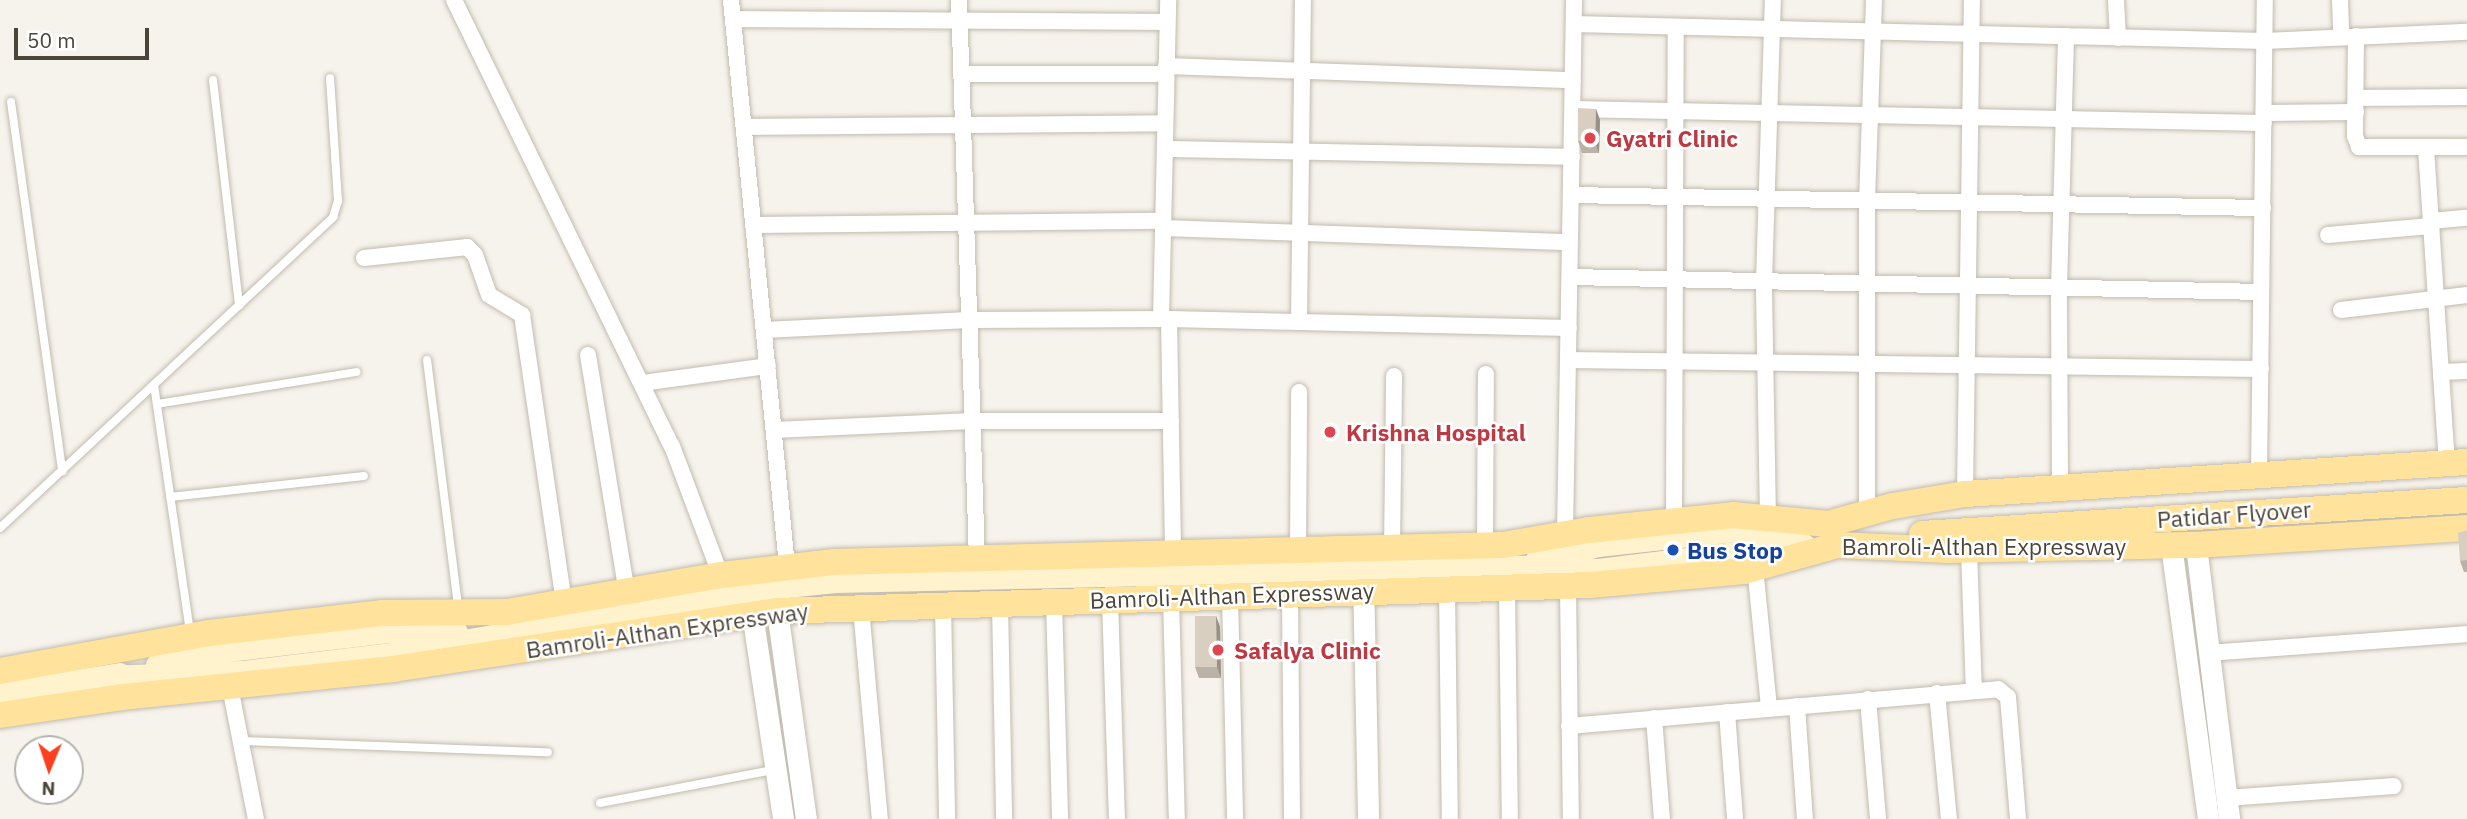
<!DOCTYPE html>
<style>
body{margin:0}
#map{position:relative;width:2467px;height:819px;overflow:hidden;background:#f6f3ec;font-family:"IBM Plex Sans",sans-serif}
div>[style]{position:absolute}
.roads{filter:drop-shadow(0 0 2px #c2bbae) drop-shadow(0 0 2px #c2bbae)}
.service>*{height:8px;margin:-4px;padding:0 4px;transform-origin:4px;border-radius:4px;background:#fff}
.minor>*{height:16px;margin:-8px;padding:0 8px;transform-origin:8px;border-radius:8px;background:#fff}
.tertiary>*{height:21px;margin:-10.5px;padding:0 10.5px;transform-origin:10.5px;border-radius:10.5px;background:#fff}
.secondary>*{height:23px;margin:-11.5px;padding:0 11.5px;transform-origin:11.5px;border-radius:11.5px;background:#fff3cd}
.primary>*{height:26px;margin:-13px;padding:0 13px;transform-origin:13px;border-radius:13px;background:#ffe39c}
.wall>*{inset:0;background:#bab2a6}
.shaded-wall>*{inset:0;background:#979187}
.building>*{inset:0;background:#d8cfc1}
.dots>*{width:19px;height:19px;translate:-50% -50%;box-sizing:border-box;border:4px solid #fff;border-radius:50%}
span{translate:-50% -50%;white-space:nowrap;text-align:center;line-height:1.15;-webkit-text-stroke:5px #fff;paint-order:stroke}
.health-label{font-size:23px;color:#be3a42;font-weight:700}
.left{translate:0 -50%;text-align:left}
.street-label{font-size:23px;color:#4b4439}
.transit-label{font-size:23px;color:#164399;font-weight:700}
.north{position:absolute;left:14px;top:735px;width:70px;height:70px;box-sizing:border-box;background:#fff;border:2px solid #b7b4b0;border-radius:50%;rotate:182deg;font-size:19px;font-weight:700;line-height:28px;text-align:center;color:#4b4439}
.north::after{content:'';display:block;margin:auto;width:24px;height:32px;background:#fc3f1d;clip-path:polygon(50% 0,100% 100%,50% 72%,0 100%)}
.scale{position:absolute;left:14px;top:28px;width:135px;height:32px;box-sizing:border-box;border:4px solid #4b4439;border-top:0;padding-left:9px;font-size:21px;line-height:24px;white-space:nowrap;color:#4b4439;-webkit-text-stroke:5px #fff;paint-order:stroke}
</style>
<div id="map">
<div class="roads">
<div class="service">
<i style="left:213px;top:80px;width:227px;rotate:83.4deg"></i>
<i style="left:11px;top:102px;width:373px;rotate:82.1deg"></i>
<i style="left:427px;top:360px;width:249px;rotate:82.8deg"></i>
<i style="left:154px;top:385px;width:251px;rotate:81.7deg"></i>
<i style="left:157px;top:404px;width:202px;rotate:-9.1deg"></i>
<i style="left:170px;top:497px;width:195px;rotate:-6.2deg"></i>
<i style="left:0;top:528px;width:456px;rotate:-43deg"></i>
<i style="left:333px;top:217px;width:17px;rotate:-73deg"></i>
<i style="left:338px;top:201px;width:123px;rotate:-93.7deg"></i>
<i style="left:241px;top:741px;width:307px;rotate:2.1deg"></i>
<i style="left:600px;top:803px;width:176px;rotate:-10.8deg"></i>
</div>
<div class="minor">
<i style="left:454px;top:0;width:496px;rotate:64deg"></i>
<i style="left:672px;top:446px;width:145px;rotate:69.4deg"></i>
<i style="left:731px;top:0;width:579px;rotate:84.35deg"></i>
<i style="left:959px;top:0;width:561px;rotate:88.16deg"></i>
<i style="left:2116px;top:0;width:38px;rotate:87deg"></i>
<i style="left:2340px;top:0;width:36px;rotate:88deg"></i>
<i style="left:733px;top:19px;width:434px;rotate:0.4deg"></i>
<i style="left:1574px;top:24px;width:691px;rotate:1.41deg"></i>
<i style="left:2265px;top:41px;width:202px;rotate:-2.6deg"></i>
<i style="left:2356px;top:36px;width:100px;rotate:90.6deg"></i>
<i style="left:2355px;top:136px;width:12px;rotate:70deg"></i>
<i style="left:2359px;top:147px;width:108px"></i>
<i style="left:1166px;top:66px;width:407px;rotate:2deg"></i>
<i style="left:961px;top:74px;width:205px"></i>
<i style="left:2357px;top:98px;width:110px;rotate:-0.5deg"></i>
<i style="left:1573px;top:109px;width:691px;rotate:1.16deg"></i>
<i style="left:2264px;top:113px;width:92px;rotate:-0.6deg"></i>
<i style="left:744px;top:127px;width:421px;rotate:-0.5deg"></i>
<i style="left:2426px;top:148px;width:316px;rotate:86.2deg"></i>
<i style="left:1165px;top:149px;width:407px;rotate:1.1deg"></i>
<i style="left:1571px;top:195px;width:692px;rotate:1.08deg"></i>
<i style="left:2430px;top:221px;width:37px;rotate:-5deg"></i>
<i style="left:754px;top:225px;width:409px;rotate:-0.6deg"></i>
<i style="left:1163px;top:228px;width:407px;rotate:2deg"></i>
<i style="left:2328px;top:235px;width:103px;rotate:-5deg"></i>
<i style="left:364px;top:258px;width:104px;rotate:-6.1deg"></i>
<i style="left:467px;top:247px;width:11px;rotate:45deg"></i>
<i style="left:475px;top:255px;width:42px;rotate:70.7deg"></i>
<i style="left:489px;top:295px;width:39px;rotate:31deg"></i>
<i style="left:522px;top:315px;width:290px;rotate:81.7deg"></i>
<i style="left:1570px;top:277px;width:691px;rotate:1.24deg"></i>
<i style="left:2341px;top:310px;width:127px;rotate:-6.8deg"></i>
<i style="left:1161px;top:319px;width:319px;rotate:-88.7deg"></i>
<i style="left:1169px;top:319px;width:236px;rotate:89deg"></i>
<i style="left:1299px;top:322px;width:322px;rotate:-89.3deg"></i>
<i style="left:764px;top:330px;width:205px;rotate:-2.8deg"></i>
<i style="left:969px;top:320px;width:200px;rotate:-0.3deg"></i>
<i style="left:1169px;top:319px;width:400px;rotate:1.3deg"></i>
<i style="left:588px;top:355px;width:240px;rotate:80.7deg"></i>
<i style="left:1568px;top:360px;width:693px;rotate:0.74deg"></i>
<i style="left:2441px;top:372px;width:26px;rotate:-2deg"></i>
<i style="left:642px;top:383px;width:127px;rotate:-7.7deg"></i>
<i style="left:774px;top:430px;width:198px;rotate:-2.6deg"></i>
<i style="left:972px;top:421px;width:199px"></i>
<i style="left:2259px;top:475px;width:475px;rotate:-89.3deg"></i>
<i style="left:2060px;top:488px;width:200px;rotate:-90.3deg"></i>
<i style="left:2059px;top:288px;width:252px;rotate:-88.4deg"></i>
<i style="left:1965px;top:494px;width:494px;rotate:-89.2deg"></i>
<i style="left:1867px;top:513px;width:312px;rotate:-90deg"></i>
<i style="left:1867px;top:201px;width:201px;rotate:-88deg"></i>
<i style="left:1768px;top:519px;width:238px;rotate:-91deg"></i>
<i style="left:1764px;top:281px;width:281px;rotate:-88.2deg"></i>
<i style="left:1674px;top:521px;width:494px;rotate:-89.8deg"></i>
<i style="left:1565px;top:534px;width:534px;rotate:-89.03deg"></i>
<i style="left:1485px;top:546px;width:172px;rotate:-89.7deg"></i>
<i style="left:1392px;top:549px;width:173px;rotate:-89.3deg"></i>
<i style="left:1969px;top:550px;width:140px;rotate:88deg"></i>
<i style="left:1298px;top:551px;width:159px;rotate:-89.6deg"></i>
<i style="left:1755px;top:567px;width:142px;rotate:84.3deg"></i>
<i style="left:1568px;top:586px;width:233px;rotate:89.3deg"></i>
<i style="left:1507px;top:587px;width:232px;rotate:89.3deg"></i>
<i style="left:1447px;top:588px;width:231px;rotate:89.3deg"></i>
<i style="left:1290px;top:593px;width:226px;rotate:89.5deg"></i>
<i style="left:1230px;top:595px;width:224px;rotate:88.7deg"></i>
<i style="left:1171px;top:597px;width:222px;rotate:88.5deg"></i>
<i style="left:1110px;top:599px;width:220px;rotate:88.2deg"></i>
<i style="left:1054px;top:601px;width:218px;rotate:88.4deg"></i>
<i style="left:1000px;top:603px;width:216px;rotate:88.9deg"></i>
<i style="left:943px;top:605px;width:214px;rotate:88.9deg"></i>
<i style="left:861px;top:608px;width:212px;rotate:84.9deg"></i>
<i style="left:2209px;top:653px;width:259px;rotate:-4.2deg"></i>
<i style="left:230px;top:687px;width:135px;rotate:78.9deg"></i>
<i style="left:1937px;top:693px;width:127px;rotate:84.6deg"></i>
<i style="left:1868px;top:699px;width:120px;rotate:85.2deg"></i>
<i style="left:1797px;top:706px;width:113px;rotate:86deg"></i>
<i style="left:1727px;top:712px;width:107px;rotate:85.7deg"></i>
<i style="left:1654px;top:718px;width:101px;rotate:85.5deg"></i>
<i style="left:1569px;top:726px;width:431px;rotate:-4.9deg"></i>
<i style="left:1998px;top:689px;width:13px;rotate:39deg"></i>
<i style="left:2008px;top:697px;width:122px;rotate:85.3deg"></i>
<i style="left:2227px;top:798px;width:167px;rotate:-4.1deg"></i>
</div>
<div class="tertiary">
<i style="left:2171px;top:545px;width:276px;rotate:82.3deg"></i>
<i style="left:2196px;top:545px;width:276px;rotate:83.1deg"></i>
<i style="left:1363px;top:576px;width:243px;rotate:88.8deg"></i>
<i style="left:775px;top:596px;width:225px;rotate:82.1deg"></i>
<i style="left:750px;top:600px;width:221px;rotate:81.4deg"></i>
</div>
<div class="secondary">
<i style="left:1537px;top:559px;width:63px;rotate:-12.9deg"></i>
<i style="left:1598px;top:545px;width:137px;rotate:-6.3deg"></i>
<i style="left:1734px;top:530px;width:54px;rotate:1.1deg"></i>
<i style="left:157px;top:665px;width:64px;rotate:-12.7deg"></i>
<i style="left:219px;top:651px;width:170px;rotate:-6.7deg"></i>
<i style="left:388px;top:631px;width:68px;rotate:0.8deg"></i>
<i style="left:106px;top:677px;width:137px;rotate:-2.1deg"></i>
<i style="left:243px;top:672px;width:150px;rotate:-6.9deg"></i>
<i style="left:392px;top:654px;width:362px;rotate:-10.2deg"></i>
<i style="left:748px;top:590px;width:87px;rotate:-5.9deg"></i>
<i style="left:835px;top:581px;width:669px;rotate:-1.28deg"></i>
<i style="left:1504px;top:566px;width:94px;rotate:2.4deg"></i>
<i style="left:1598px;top:570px;width:207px;rotate:-7deg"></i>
<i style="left:0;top:693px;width:121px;rotate:-9deg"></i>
</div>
<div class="primary">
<i style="left:1922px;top:534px;width:546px;rotate:-3.57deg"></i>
<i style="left:0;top:671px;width:212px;rotate:-10.3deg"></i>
<i style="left:209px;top:633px;width:175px;rotate:-6.6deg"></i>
<i style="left:383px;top:613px;width:124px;rotate:-0.5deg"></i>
<i style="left:507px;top:612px;width:218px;rotate:-9.8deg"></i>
<i style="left:722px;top:575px;width:113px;rotate:-6.6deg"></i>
<i style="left:834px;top:562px;width:669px;rotate:-1.46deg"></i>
<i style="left:1503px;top:545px;width:87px;rotate:-9.9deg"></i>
<i style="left:1589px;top:530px;width:145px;rotate:-5.9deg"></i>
<i style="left:1733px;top:515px;width:95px;rotate:5.4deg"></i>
<i style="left:1828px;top:524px;width:67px;rotate:-15.5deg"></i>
<i style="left:1893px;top:506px;width:73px;rotate:-9.5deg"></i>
<i style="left:1965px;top:494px;width:503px;rotate:-3.65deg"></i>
<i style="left:0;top:715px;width:123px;rotate:-8.4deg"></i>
<i style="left:122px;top:697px;width:272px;rotate:-5.9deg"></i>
<i style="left:393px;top:669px;width:388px;rotate:-8.6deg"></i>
<i style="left:777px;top:611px;width:813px;rotate:-1.83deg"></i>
<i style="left:1590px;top:585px;width:155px;rotate:-5.2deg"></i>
<i style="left:1744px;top:571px;width:98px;rotate:-15.5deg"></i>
<i style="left:1838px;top:545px;width:111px;rotate:2.6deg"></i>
<i style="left:1949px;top:550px;width:247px;rotate:-1.2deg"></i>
<i style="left:2196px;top:545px;width:272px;rotate:-3.6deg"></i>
</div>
</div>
<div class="wall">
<i style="clip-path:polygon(1596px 109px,1600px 120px,1599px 153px,1582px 153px,1578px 141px)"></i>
<i style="clip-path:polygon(2467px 530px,2467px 572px,2464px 572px,2460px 561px)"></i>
<i style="clip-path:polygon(1216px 616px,1220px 627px,1221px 678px,1199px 678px,1195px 667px)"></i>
</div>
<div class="shaded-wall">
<i style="clip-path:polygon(1596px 109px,1600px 120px,1599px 153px,1595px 142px)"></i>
<i style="clip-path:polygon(1216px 616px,1220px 627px,1221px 678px,1217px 667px)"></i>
</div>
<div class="building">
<i style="clip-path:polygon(1578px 108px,1596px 109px,1595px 142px,1578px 141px)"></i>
<i style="clip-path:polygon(2467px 530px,2467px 560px,2460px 561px,2458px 533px)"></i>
<i style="clip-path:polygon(1195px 616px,1216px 616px,1217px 667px,1195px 667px)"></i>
</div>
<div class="dots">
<i style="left:1590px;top:138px;background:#e0444e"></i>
<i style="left:1330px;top:432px;background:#e0444e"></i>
<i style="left:1673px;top:550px;background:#1a4fb4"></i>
<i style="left:1218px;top:650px;background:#e0444e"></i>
</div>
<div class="health-label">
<span class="left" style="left:1606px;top:138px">Gyatri Clinic</span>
<span class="left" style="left:1346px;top:432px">Krishna Hospital</span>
<span class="left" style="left:1234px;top:650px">Safalya Clinic</span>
</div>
<div class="street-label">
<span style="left:2234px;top:514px;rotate:-4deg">Patidar Flyover</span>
<span style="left:1984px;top:546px">Bamroli-Althan Expressway</span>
<span style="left:1232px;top:595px;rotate:-2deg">Bamroli-Althan Expressway</span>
<span style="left:667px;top:630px;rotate:-8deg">Bamroli-Althan Expressway</span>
</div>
<div class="transit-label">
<span class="left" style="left:1687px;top:550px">Bus Stop</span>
</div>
<div class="north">N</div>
<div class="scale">50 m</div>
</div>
